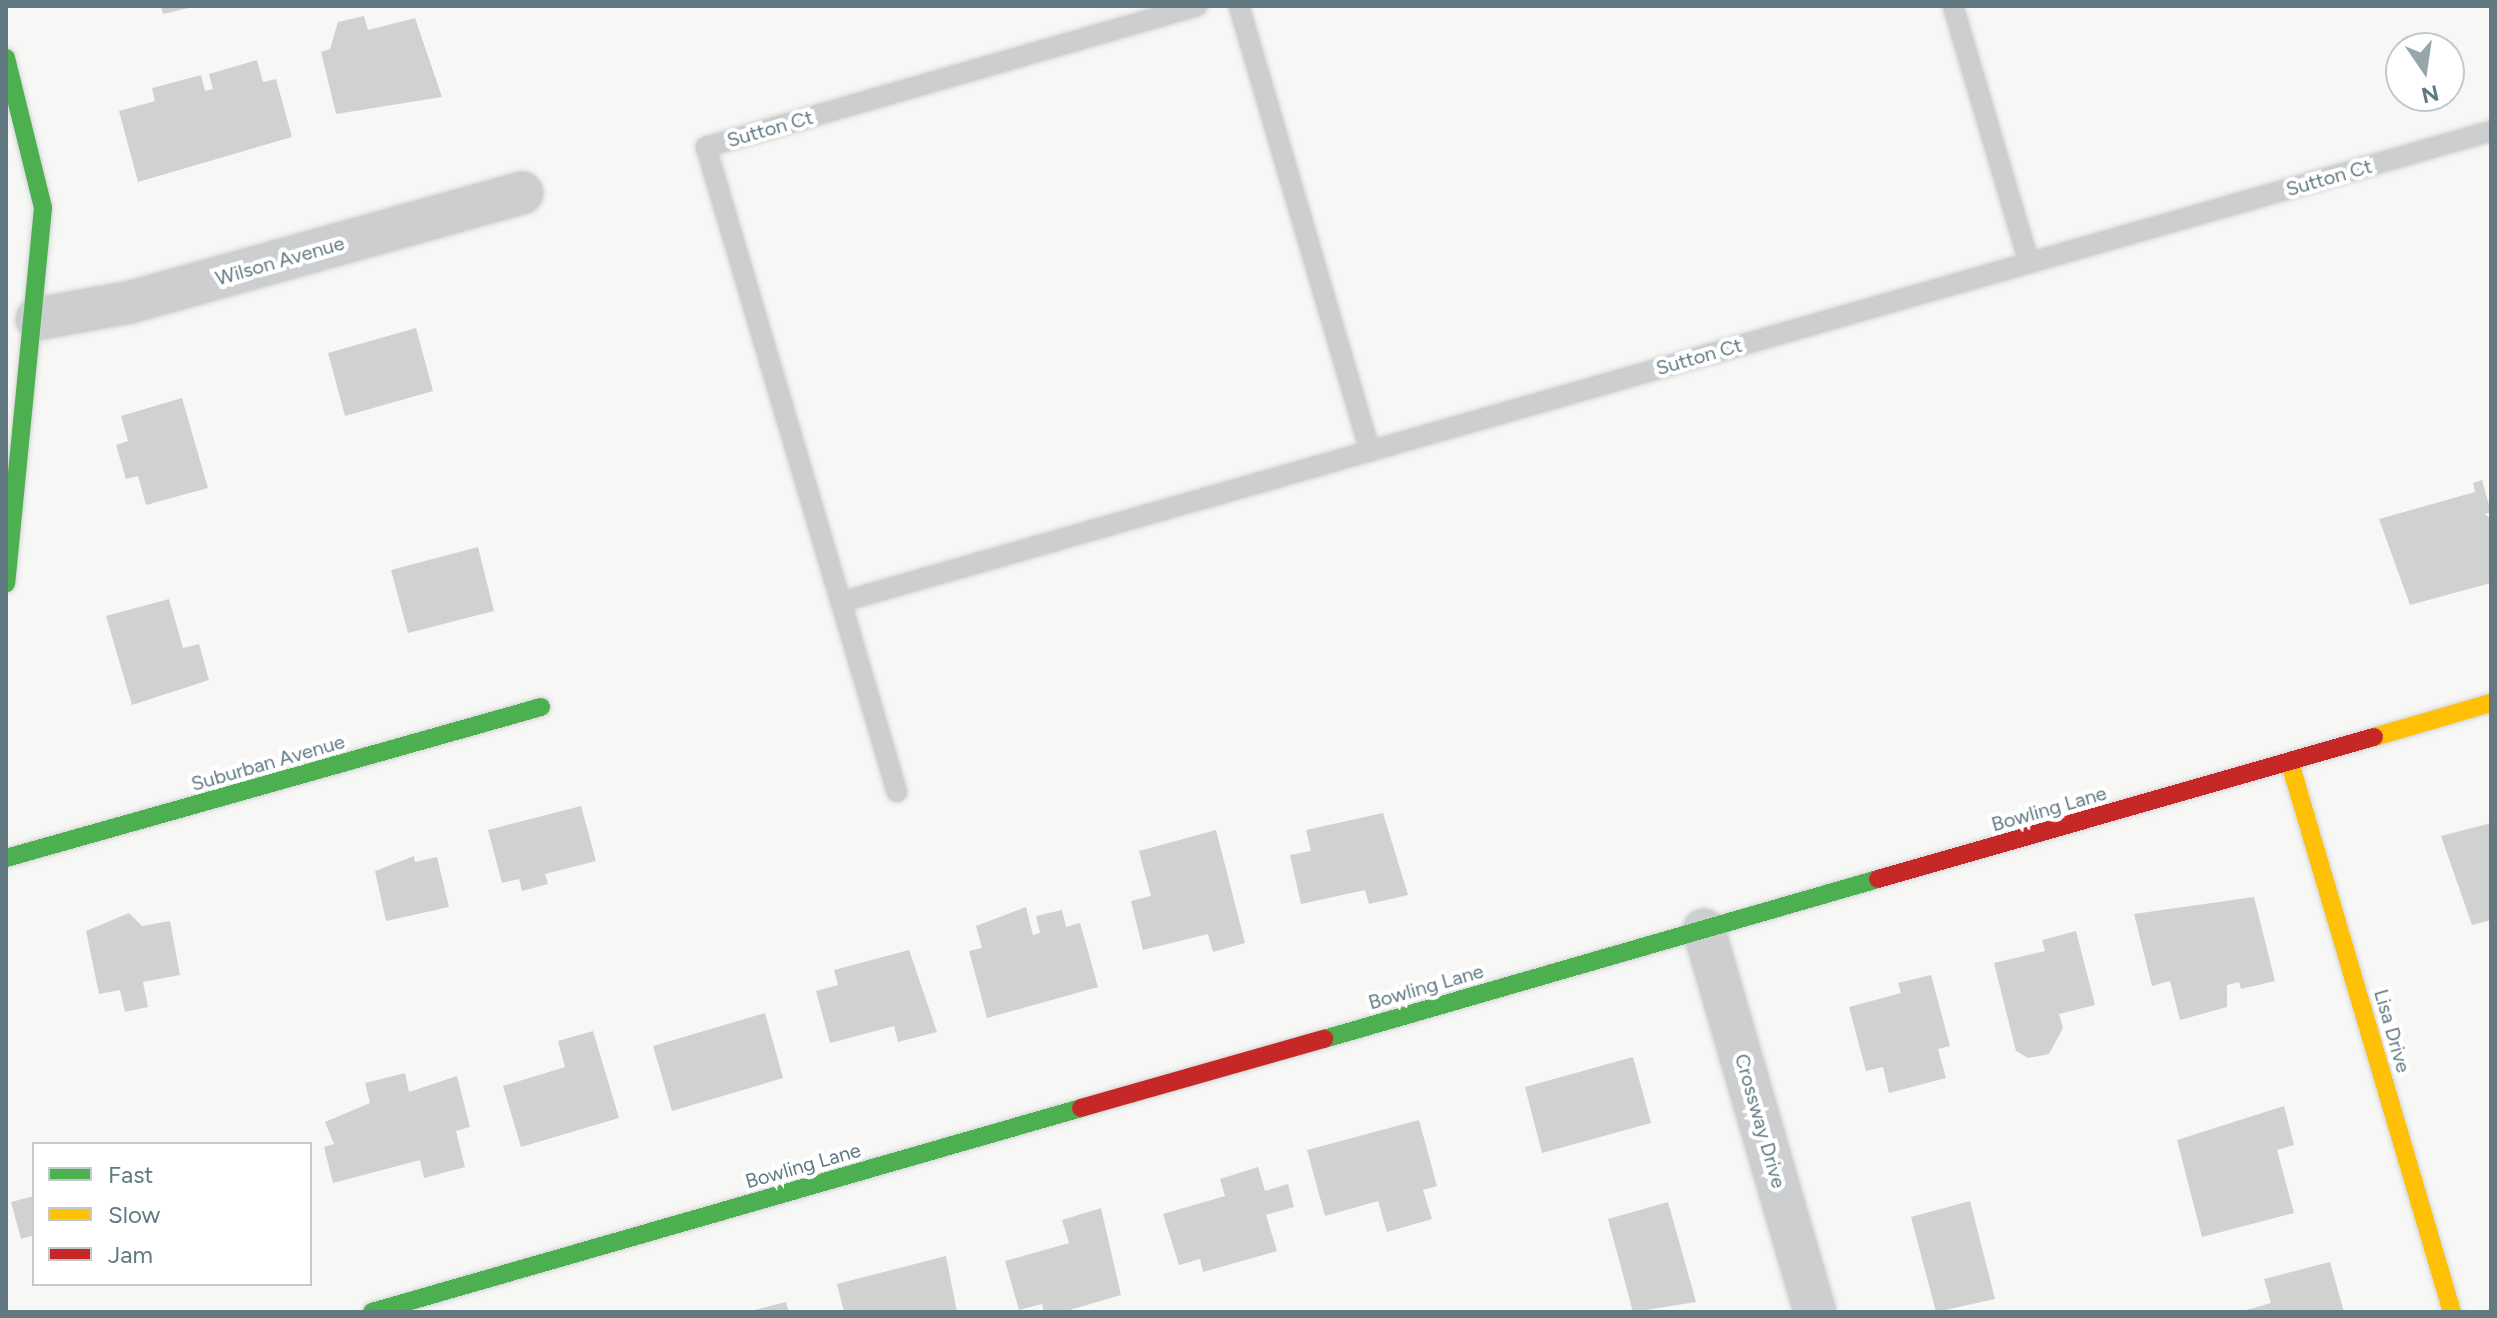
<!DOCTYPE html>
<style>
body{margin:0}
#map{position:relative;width:2497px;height:1318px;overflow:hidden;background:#f7f7f6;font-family:Figtree,sans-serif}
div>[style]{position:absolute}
.building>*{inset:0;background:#d0d2d2}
.roads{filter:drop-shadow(0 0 2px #d3d4d4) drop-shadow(0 0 2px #d3d4d4)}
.lane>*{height:20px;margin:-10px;padding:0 10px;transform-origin:10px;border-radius:10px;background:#cccecf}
.street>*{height:42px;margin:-21px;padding:0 21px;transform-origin:21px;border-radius:21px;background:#cccecf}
.fast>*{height:18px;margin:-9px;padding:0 9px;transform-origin:9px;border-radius:9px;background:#4caf50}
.slow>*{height:18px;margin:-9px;padding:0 9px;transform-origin:9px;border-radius:9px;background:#ffc107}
.jam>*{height:18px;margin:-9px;padding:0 9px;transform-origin:9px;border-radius:9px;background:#c62828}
span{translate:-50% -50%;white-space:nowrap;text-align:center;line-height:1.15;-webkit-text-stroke:8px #fff;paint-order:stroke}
.street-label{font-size:20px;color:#617a82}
.frame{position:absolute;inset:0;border:8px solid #617a82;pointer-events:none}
.legend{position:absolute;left:32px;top:1142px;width:280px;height:144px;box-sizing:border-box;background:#fff;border:2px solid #c0cacd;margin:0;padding:10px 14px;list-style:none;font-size:24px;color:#617a82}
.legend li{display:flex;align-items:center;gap:16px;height:40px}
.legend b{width:40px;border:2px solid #c0cacd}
.north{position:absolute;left:2385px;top:32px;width:80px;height:80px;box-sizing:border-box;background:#fff;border:2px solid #c0cacd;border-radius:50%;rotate:167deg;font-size:22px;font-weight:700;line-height:32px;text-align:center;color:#617a82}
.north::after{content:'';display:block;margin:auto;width:28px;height:36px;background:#96a6ab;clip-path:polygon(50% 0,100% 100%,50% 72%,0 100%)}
</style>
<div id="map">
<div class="building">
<i style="clip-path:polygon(161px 6px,193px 6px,193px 7px,163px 14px)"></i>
<i style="clip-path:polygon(364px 16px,368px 30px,415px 18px,442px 97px,336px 114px,321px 52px,330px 49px,338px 22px)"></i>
<i style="clip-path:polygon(257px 60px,263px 82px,276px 79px,292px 137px,138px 182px,119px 111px,155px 101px,152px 88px,201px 75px,205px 91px,213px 89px,209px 74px)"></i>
<i style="clip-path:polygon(416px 328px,433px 391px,345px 416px,328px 353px)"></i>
<i style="clip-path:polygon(182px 398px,208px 488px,146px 505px,138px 476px,126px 479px,116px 445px,128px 441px,121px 416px)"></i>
<i style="clip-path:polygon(2482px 480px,2491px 512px,2485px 514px,2491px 519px,2491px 583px,2410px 605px,2379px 519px,2475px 492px,2473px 483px)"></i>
<i style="clip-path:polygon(478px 547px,494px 611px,408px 633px,391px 570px)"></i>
<i style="clip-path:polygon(169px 599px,183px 648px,199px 644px,209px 680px,132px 705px,106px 616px)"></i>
<i style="clip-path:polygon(581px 806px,596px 861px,545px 874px,548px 884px,522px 891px,519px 879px,502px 883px,488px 830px)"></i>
<i style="clip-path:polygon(1383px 813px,1408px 895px,1369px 904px,1365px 890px,1301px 904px,1290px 855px,1311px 851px,1306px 830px)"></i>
<i style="clip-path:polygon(2491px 823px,2491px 920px,2472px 925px,2441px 836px)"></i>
<i style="clip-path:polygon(1216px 830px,1245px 943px,1213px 952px,1208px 934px,1143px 950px,1131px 901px,1151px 896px,1139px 851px)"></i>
<i style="clip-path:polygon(414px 856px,415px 862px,437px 857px,449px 907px,386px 921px,375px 871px)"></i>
<i style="clip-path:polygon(2254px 897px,2275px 981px,2241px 989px,2239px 982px,2227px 985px,2227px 1007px,2180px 1020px,2170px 981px,2152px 986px,2134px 914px)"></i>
<i style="clip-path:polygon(1026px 907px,1033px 935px,1040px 933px,1036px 916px,1062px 910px,1066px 927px,1080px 923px,1098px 987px,987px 1018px,969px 951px,982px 948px,976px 926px)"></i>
<i style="clip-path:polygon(129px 913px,142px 926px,170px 921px,180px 975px,143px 982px,148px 1007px,125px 1012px,120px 990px,99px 994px,86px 931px)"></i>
<i style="clip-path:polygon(2076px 931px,2095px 1005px,2059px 1014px,2063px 1028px,2049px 1054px,2028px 1058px,2016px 1051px,1994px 963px,2045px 951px,2042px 940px)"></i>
<i style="clip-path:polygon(909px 950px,937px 1032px,898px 1042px,894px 1026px,830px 1043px,816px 991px,838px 985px,834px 970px)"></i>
<i style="clip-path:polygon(1931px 975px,1950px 1046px,1938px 1049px,1946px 1078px,1889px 1093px,1883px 1067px,1866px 1071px,1849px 1007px,1901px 993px,1898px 983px)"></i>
<i style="clip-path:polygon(765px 1013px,783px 1078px,672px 1111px,653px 1046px)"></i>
<i style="clip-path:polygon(593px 1031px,619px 1118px,521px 1147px,503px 1086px,565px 1067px,558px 1041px)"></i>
<i style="clip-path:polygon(1633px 1057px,1651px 1123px,1542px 1153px,1525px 1087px)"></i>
<i style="clip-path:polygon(405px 1073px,409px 1092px,457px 1076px,470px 1127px,456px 1131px,465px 1167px,424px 1178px,420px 1160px,333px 1183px,324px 1147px,334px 1144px,325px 1122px,370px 1103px,365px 1083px)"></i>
<i style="clip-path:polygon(2284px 1106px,2294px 1145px,2277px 1150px,2294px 1213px,2202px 1237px,2177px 1140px)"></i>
<i style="clip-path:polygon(1419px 1120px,1437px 1186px,1423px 1190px,1432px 1219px,1387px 1232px,1378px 1201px,1325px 1216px,1307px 1150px)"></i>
<i style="clip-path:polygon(1258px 1167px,1265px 1191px,1288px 1184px,1294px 1207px,1266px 1215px,1277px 1251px,1203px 1272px,1200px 1259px,1179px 1265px,1163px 1214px,1225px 1196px,1220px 1179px)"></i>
<i style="clip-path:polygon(34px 1196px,34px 1235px,21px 1239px,11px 1202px)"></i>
<i style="clip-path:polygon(1970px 1201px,1995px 1299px,1936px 1312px,1911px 1217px)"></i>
<i style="clip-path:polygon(1668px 1202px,1696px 1302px,1633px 1312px,1608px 1219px)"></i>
<i style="clip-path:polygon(1101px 1208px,1121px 1295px,1063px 1312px,1044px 1312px,1042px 1304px,1019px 1310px,1005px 1261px,1069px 1243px,1062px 1220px)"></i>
<i style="clip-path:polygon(946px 1256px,957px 1312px,844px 1312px,837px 1284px)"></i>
<i style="clip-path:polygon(2330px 1262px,2344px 1312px,2239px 1312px,2271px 1303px,2264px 1279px)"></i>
<i style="clip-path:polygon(786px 1302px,789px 1312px,750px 1312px,750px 1311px)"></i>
</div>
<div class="roads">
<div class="lane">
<i style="left:1197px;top:6px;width:511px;rotate:163.98deg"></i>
<i style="left:706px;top:147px;width:475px;rotate:73.5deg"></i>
<i style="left:841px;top:602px;width:1716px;rotate:-15.93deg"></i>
<i style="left:1239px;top:6px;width:464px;rotate:73.6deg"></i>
<i style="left:1953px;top:6px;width:268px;rotate:73.5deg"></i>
<i style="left:841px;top:602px;width:198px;rotate:73.6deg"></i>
</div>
<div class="street">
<i style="left:37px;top:319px;width:96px;rotate:-10.3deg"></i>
<i style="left:131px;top:302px;width:406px;rotate:-15.6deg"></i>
<i style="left:1704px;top:930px;width:398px;rotate:73.8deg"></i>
</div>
<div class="fast">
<i style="left:6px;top:58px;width:154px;rotate:76.1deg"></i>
<i style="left:43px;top:208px;width:377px;rotate:95.6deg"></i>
<i style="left:6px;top:858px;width:556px;rotate:-15.76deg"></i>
<i style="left:1324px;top:1039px;width:577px;rotate:-16.11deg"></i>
<i style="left:372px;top:1312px;width:738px;rotate:-16.05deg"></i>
</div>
<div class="slow">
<i style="left:2374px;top:737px;width:122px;rotate:-16.2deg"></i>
<i style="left:2290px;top:763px;width:572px;rotate:73.56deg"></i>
</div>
<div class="jam">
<i style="left:1878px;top:879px;width:516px;rotate:-15.98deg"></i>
<i style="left:1081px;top:1108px;width:253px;rotate:-15.9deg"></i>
</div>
</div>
<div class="street-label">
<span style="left:770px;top:129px;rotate:-16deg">Sutton Ct</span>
<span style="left:2329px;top:178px;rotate:-16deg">Sutton Ct</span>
<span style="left:280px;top:261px;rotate:-16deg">Wilson Avenue</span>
<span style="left:1699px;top:357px;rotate:-16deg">Sutton Ct</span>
<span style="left:268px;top:763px;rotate:-16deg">Suburban Avenue</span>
<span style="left:2049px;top:809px;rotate:-16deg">Bowling Lane</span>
<span style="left:1426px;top:987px;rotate:-16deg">Bowling Lane</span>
<span style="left:2392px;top:1031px;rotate:74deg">Lisa Drive</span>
<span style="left:1760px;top:1121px;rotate:74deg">Crossway Drive</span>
<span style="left:803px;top:1166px;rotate:-16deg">Bowling Lane</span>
</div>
<div class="frame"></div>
<ul class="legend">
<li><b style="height:10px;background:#4caf50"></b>Fast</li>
<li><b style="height:10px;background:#ffc107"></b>Slow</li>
<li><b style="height:10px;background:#c62828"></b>Jam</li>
</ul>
<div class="north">N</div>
</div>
